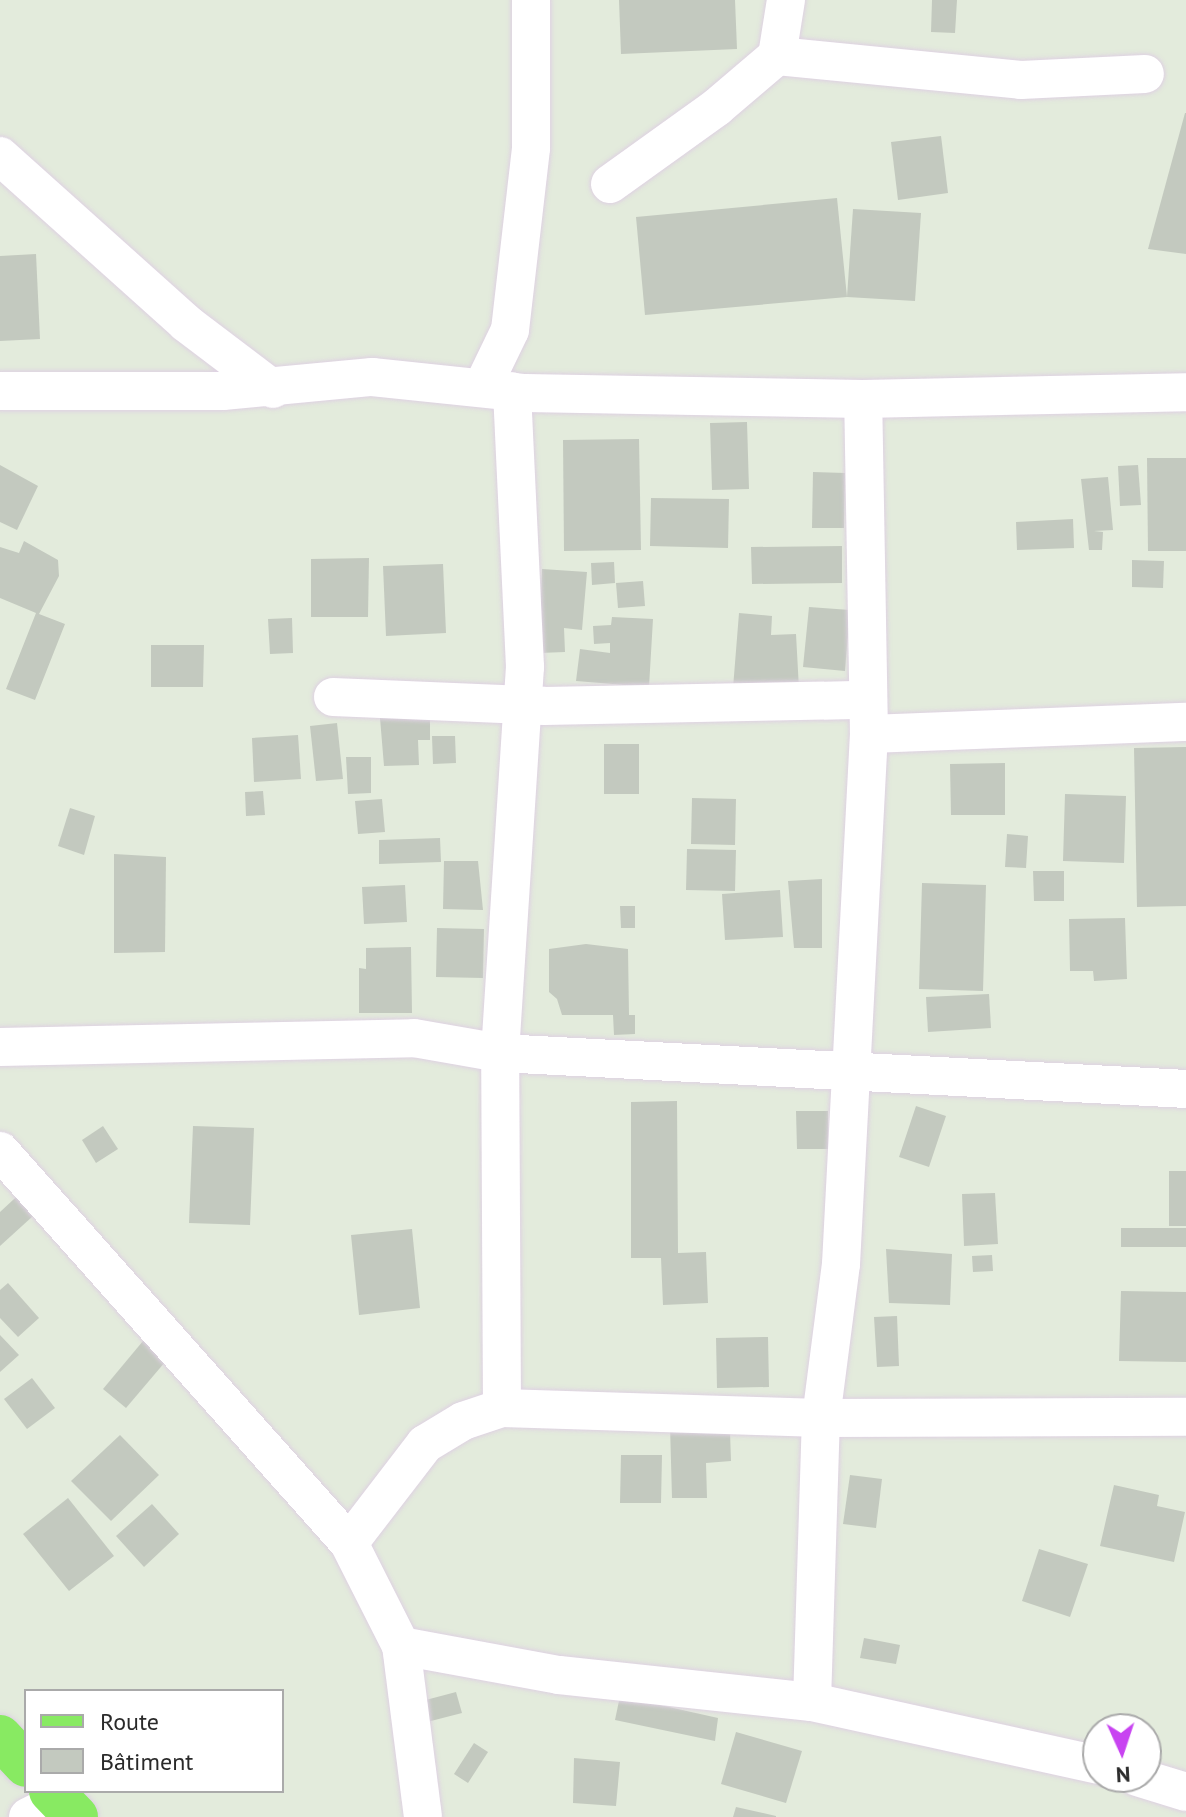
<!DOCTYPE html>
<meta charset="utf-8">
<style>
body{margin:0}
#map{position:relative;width:1186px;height:1817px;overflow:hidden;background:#e3ebdc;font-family:"PT Sans",sans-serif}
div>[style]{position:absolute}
.building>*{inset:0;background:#c3c9bf}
.roads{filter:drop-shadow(0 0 2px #ded1e2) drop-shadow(0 0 2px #ded1e2)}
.minor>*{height:38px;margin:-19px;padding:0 19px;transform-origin:19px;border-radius:19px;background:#fff}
.major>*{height:44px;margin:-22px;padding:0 22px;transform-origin:22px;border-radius:22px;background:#88ea62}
span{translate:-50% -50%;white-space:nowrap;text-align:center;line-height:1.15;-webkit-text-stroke:6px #fff;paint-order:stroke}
.legend{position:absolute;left:24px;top:1689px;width:260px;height:104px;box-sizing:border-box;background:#fff;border:2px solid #aaa;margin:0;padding:10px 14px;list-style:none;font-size:24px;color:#2a2a2a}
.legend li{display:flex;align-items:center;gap:16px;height:40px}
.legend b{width:40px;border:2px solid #aaa}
.north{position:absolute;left:1082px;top:1713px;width:80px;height:80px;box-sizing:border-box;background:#fff;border:2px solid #aaa;border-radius:50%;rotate:177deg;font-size:22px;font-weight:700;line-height:32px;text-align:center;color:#2a2a2a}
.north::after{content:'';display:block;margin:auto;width:28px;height:36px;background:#c843f1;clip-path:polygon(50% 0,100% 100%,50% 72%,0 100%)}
</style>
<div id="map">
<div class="building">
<i style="clip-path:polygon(619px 0,735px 0,737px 49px,621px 54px)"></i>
<i style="clip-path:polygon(932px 0,957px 0,955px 33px,931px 32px)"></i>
<i style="clip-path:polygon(1185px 113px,1186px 113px,1186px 254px,1148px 249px)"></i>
<i style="clip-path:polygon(941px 136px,948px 193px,898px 200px,891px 142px)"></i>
<i style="clip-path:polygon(837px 198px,847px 297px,645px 315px,636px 217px)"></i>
<i style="clip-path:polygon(853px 209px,921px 213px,915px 301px,847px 297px)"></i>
<i style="clip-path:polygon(36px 254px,40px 339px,0 341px,0 256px)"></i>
<i style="clip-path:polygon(747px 422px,749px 489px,712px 490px,710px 423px)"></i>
<i style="clip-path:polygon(639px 439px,641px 550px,564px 551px,563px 440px)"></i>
<i style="clip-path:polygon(1147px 458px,1186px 458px,1186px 551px,1148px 551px)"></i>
<i style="clip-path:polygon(0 465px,38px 486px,17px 530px,0 522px)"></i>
<i style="clip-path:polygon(1138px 465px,1141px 505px,1120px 506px,1118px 466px)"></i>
<i style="clip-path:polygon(813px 472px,845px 473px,844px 528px,812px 528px)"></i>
<i style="clip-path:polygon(1108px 477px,1113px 530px,1094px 531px,1103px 532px,1102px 550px,1089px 550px,1081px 479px)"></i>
<i style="clip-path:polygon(651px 498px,729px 499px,728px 548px,650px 546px)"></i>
<i style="clip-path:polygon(1073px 519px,1074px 548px,1017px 550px,1016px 522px)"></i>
<i style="clip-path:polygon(24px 541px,58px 560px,59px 576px,39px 614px,65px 624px,35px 700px,6px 689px,36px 613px,0 598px,0 547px,19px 553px)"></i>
<i style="clip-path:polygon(842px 546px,842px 583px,752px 584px,751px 547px)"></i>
<i style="clip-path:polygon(369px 558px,368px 617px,311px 617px,311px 559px)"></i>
<i style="clip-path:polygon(1132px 560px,1164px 561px,1163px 588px,1132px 587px)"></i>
<i style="clip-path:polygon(614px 562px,615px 583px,592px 585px,591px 563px)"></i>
<i style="clip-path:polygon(443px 564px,446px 633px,386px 636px,383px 566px)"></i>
<i style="clip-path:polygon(542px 569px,587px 572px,582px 630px,564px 628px,565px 652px,539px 653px)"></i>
<i style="clip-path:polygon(643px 581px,645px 606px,618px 608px,616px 583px)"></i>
<i style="clip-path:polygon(809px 607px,850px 610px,845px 671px,803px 667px)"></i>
<i style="clip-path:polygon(739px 613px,772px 616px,771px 635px,796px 634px,799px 689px,733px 688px)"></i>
<i style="clip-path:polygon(612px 617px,653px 619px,649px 687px,576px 681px,580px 649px,610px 653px,610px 643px,594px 644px,593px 626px,611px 625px)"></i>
<i style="clip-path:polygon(292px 618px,293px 653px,270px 654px,268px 619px)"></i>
<i style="clip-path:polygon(151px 645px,204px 645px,203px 687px,151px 687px)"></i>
<i style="clip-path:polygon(430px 717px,430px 740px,418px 740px,419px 765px,384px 766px,380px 718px)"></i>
<i style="clip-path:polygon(337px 723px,343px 779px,316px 781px,310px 726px)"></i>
<i style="clip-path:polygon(298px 735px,301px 779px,254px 782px,252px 738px)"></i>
<i style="clip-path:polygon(432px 736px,455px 736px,456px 763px,433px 764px)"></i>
<i style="clip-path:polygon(604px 744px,639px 744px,639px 794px,604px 794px)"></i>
<i style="clip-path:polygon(1186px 747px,1186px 906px,1137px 907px,1134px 748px)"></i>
<i style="clip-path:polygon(346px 757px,371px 757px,371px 793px,348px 794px)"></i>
<i style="clip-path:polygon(1005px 763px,1005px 815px,951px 815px,950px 764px)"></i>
<i style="clip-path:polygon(263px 791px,265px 815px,246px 816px,245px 792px)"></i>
<i style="clip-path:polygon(1065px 794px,1126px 796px,1124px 863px,1063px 861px)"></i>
<i style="clip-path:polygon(692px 798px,736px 799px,735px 845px,691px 844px)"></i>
<i style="clip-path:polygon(382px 799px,385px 832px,358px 834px,355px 801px)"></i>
<i style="clip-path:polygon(70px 808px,95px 816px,84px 855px,58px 846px)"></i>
<i style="clip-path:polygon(1007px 834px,1028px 836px,1026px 868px,1005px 867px)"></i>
<i style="clip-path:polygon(440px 838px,441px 862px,379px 864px,379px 840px)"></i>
<i style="clip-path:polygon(687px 849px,736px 850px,735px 891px,686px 890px)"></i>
<i style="clip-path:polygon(114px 854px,166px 857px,165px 952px,114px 953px)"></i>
<i style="clip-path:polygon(444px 861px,478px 861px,483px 910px,443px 909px)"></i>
<i style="clip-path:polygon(1033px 871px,1064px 871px,1064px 901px,1034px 901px)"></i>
<i style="clip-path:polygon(822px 879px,822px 948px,794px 948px,788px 881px)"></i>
<i style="clip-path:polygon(922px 883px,986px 885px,983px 991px,919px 989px)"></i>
<i style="clip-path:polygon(405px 885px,407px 922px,364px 924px,362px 887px)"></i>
<i style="clip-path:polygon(780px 890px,783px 937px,725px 940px,722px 894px)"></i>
<i style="clip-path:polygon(620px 906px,635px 906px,635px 928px,621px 928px)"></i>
<i style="clip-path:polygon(1125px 918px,1127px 979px,1094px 981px,1093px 971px,1070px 971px,1069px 919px)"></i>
<i style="clip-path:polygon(437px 928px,484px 929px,483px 978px,436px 977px)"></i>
<i style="clip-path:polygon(586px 944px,628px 949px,629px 1015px,635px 1015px,635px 1034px,614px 1035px,613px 1015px,562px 1015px,557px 999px,549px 992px,549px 949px)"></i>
<i style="clip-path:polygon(411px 947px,412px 1013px,359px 1013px,359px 968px,366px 969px,366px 948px)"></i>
<i style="clip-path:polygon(989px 994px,991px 1028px,928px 1032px,926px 997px)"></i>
<i style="clip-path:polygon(677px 1101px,678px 1253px,706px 1252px,708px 1303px,663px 1305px,661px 1258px,631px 1258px,631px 1102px)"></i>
<i style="clip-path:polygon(916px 1106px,946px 1116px,929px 1167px,899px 1157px)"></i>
<i style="clip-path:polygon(796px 1111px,828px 1111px,828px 1149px,797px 1149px)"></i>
<i style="clip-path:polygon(103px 1126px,118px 1149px,96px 1163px,82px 1140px)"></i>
<i style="clip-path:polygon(193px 1126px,254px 1128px,250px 1225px,189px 1223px)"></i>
<i style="clip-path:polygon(1169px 1171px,1186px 1171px,1186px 1226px,1169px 1226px)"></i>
<i style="clip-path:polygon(27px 1187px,44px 1206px,0 1246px,0 1212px)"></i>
<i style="clip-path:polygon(995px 1193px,998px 1244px,964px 1246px,962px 1194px)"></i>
<i style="clip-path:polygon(1121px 1228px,1186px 1228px,1186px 1247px,1121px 1247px)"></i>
<i style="clip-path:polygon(412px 1229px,420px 1308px,359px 1315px,351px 1235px)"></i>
<i style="clip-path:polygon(886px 1249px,952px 1254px,950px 1305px,889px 1303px)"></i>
<i style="clip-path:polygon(992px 1255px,993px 1271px,973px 1272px,972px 1256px)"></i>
<i style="clip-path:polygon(8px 1283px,39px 1318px,18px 1337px,0 1318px,0 1290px)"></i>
<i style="clip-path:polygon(1121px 1291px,1186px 1292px,1186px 1362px,1119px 1361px)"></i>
<i style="clip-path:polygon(897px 1316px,899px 1366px,877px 1367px,874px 1317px)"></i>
<i style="clip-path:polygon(0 1335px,19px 1355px,0 1372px)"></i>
<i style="clip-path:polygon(148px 1335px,171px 1355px,126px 1408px,103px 1389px)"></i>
<i style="clip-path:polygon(768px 1337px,769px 1387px,717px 1388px,716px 1338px)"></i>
<i style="clip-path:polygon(32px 1378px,55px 1408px,27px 1429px,4px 1399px)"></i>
<i style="clip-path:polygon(670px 1425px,730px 1432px,731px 1461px,706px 1463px,707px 1498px,672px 1498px)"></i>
<i style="clip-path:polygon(120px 1435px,159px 1475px,111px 1521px,71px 1481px)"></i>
<i style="clip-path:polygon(621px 1455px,662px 1455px,661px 1503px,620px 1503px)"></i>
<i style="clip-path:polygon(850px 1475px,882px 1479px,876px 1528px,843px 1524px)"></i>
<i style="clip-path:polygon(1114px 1485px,1159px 1495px,1157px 1506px,1185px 1512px,1174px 1562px,1100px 1546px)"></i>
<i style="clip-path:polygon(68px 1498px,114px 1556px,69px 1591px,23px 1534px)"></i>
<i style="clip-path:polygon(152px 1504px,179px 1534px,144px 1567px,116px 1536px)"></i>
<i style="clip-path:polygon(1039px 1549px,1088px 1564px,1070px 1617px,1022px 1601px)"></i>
<i style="clip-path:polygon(864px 1638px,900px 1645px,896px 1664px,860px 1658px)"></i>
<i style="clip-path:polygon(456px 1692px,462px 1713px,427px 1722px,422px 1701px)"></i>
<i style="clip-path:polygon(620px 1696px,718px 1718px,715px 1741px,615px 1720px)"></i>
<i style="clip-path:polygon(736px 1732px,802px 1751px,786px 1803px,721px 1784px)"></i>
<i style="clip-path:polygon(474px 1743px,488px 1752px,468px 1783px,454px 1774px)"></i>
<i style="clip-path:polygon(574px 1758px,620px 1762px,616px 1806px,573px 1803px)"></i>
<i style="clip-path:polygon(736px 1807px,776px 1816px,776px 1817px,733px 1817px)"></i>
</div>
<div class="roads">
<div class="minor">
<i style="left:777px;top:56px;width:245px;rotate:5.6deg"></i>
<i style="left:1021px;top:80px;width:124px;rotate:-2.8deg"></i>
<i style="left:0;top:156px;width:250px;rotate:41.9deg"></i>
<i style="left:186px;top:323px;width:109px;rotate:37.2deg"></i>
<i style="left:610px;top:184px;width:132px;rotate:-35.7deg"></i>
<i style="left:717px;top:107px;width:79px;rotate:-40.4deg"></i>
<i style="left:777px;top:56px;width:57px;rotate:-80.9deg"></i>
<i style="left:482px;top:388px;width:64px;rotate:-64.2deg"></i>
<i style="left:510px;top:330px;width:183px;rotate:-83.4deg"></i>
<i style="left:531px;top:148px;width:148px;rotate:-90deg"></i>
<i style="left:0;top:391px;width:223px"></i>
<i style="left:223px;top:391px;width:150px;rotate:-5.4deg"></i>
<i style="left:372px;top:377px;width:154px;rotate:6deg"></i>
<i style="left:525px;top:393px;width:338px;rotate:1deg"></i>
<i style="left:863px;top:399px;width:323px;rotate:-1.2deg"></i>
<i style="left:333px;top:697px;width:211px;rotate:2.4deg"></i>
<i style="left:544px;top:706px;width:321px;rotate:-1.1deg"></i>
<i style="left:869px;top:734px;width:317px;rotate:-2.2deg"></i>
<i style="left:0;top:1047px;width:414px;rotate:-1.2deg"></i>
<i style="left:414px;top:1038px;width:87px;rotate:9.9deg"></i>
<i style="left:500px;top:1053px;width:687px;rotate:3deg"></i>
<i style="left:0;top:1151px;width:525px;rotate:48.32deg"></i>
<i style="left:502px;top:1408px;width:355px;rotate:-90.3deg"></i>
<i style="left:500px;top:1053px;width:387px;rotate:-86.3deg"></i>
<i style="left:525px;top:667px;width:276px;rotate:-92.7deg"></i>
<i style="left:401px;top:1646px;width:115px;rotate:-116.8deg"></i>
<i style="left:349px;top:1543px;width:125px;rotate:-52.5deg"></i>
<i style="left:425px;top:1444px;width:44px;rotate:-31.2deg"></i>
<i style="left:463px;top:1421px;width:41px;rotate:-18.4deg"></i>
<i style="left:502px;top:1408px;width:319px;rotate:1.8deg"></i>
<i style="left:821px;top:1418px;width:365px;rotate:-0.2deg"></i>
<i style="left:812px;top:1702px;width:284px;rotate:-88.2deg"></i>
<i style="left:821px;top:1418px;width:155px;rotate:-82.6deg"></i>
<i style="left:841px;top:1264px;width:531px;rotate:-86.98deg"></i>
<i style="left:869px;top:734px;width:335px;rotate:-91deg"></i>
<i style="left:1137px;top:1777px;width:51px;rotate:17deg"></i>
<i style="left:28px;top:1817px;width:36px;rotate:-27deg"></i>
<i style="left:423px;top:1817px;width:172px;rotate:-97.3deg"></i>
<i style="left:401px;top:1646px;width:161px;rotate:10.4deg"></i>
<i style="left:559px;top:1675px;width:254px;rotate:6.1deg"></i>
<i style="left:812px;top:1702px;width:293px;rotate:12.4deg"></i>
</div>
<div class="major">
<i style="left:0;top:1737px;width:38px;rotate:47deg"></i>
<i style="left:51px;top:1791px;width:36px;rotate:46deg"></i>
</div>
</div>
<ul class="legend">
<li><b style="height:10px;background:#88ea62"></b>Route</li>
<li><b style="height:22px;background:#c3c9bf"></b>Bâtiment</li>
</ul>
<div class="north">N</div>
</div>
